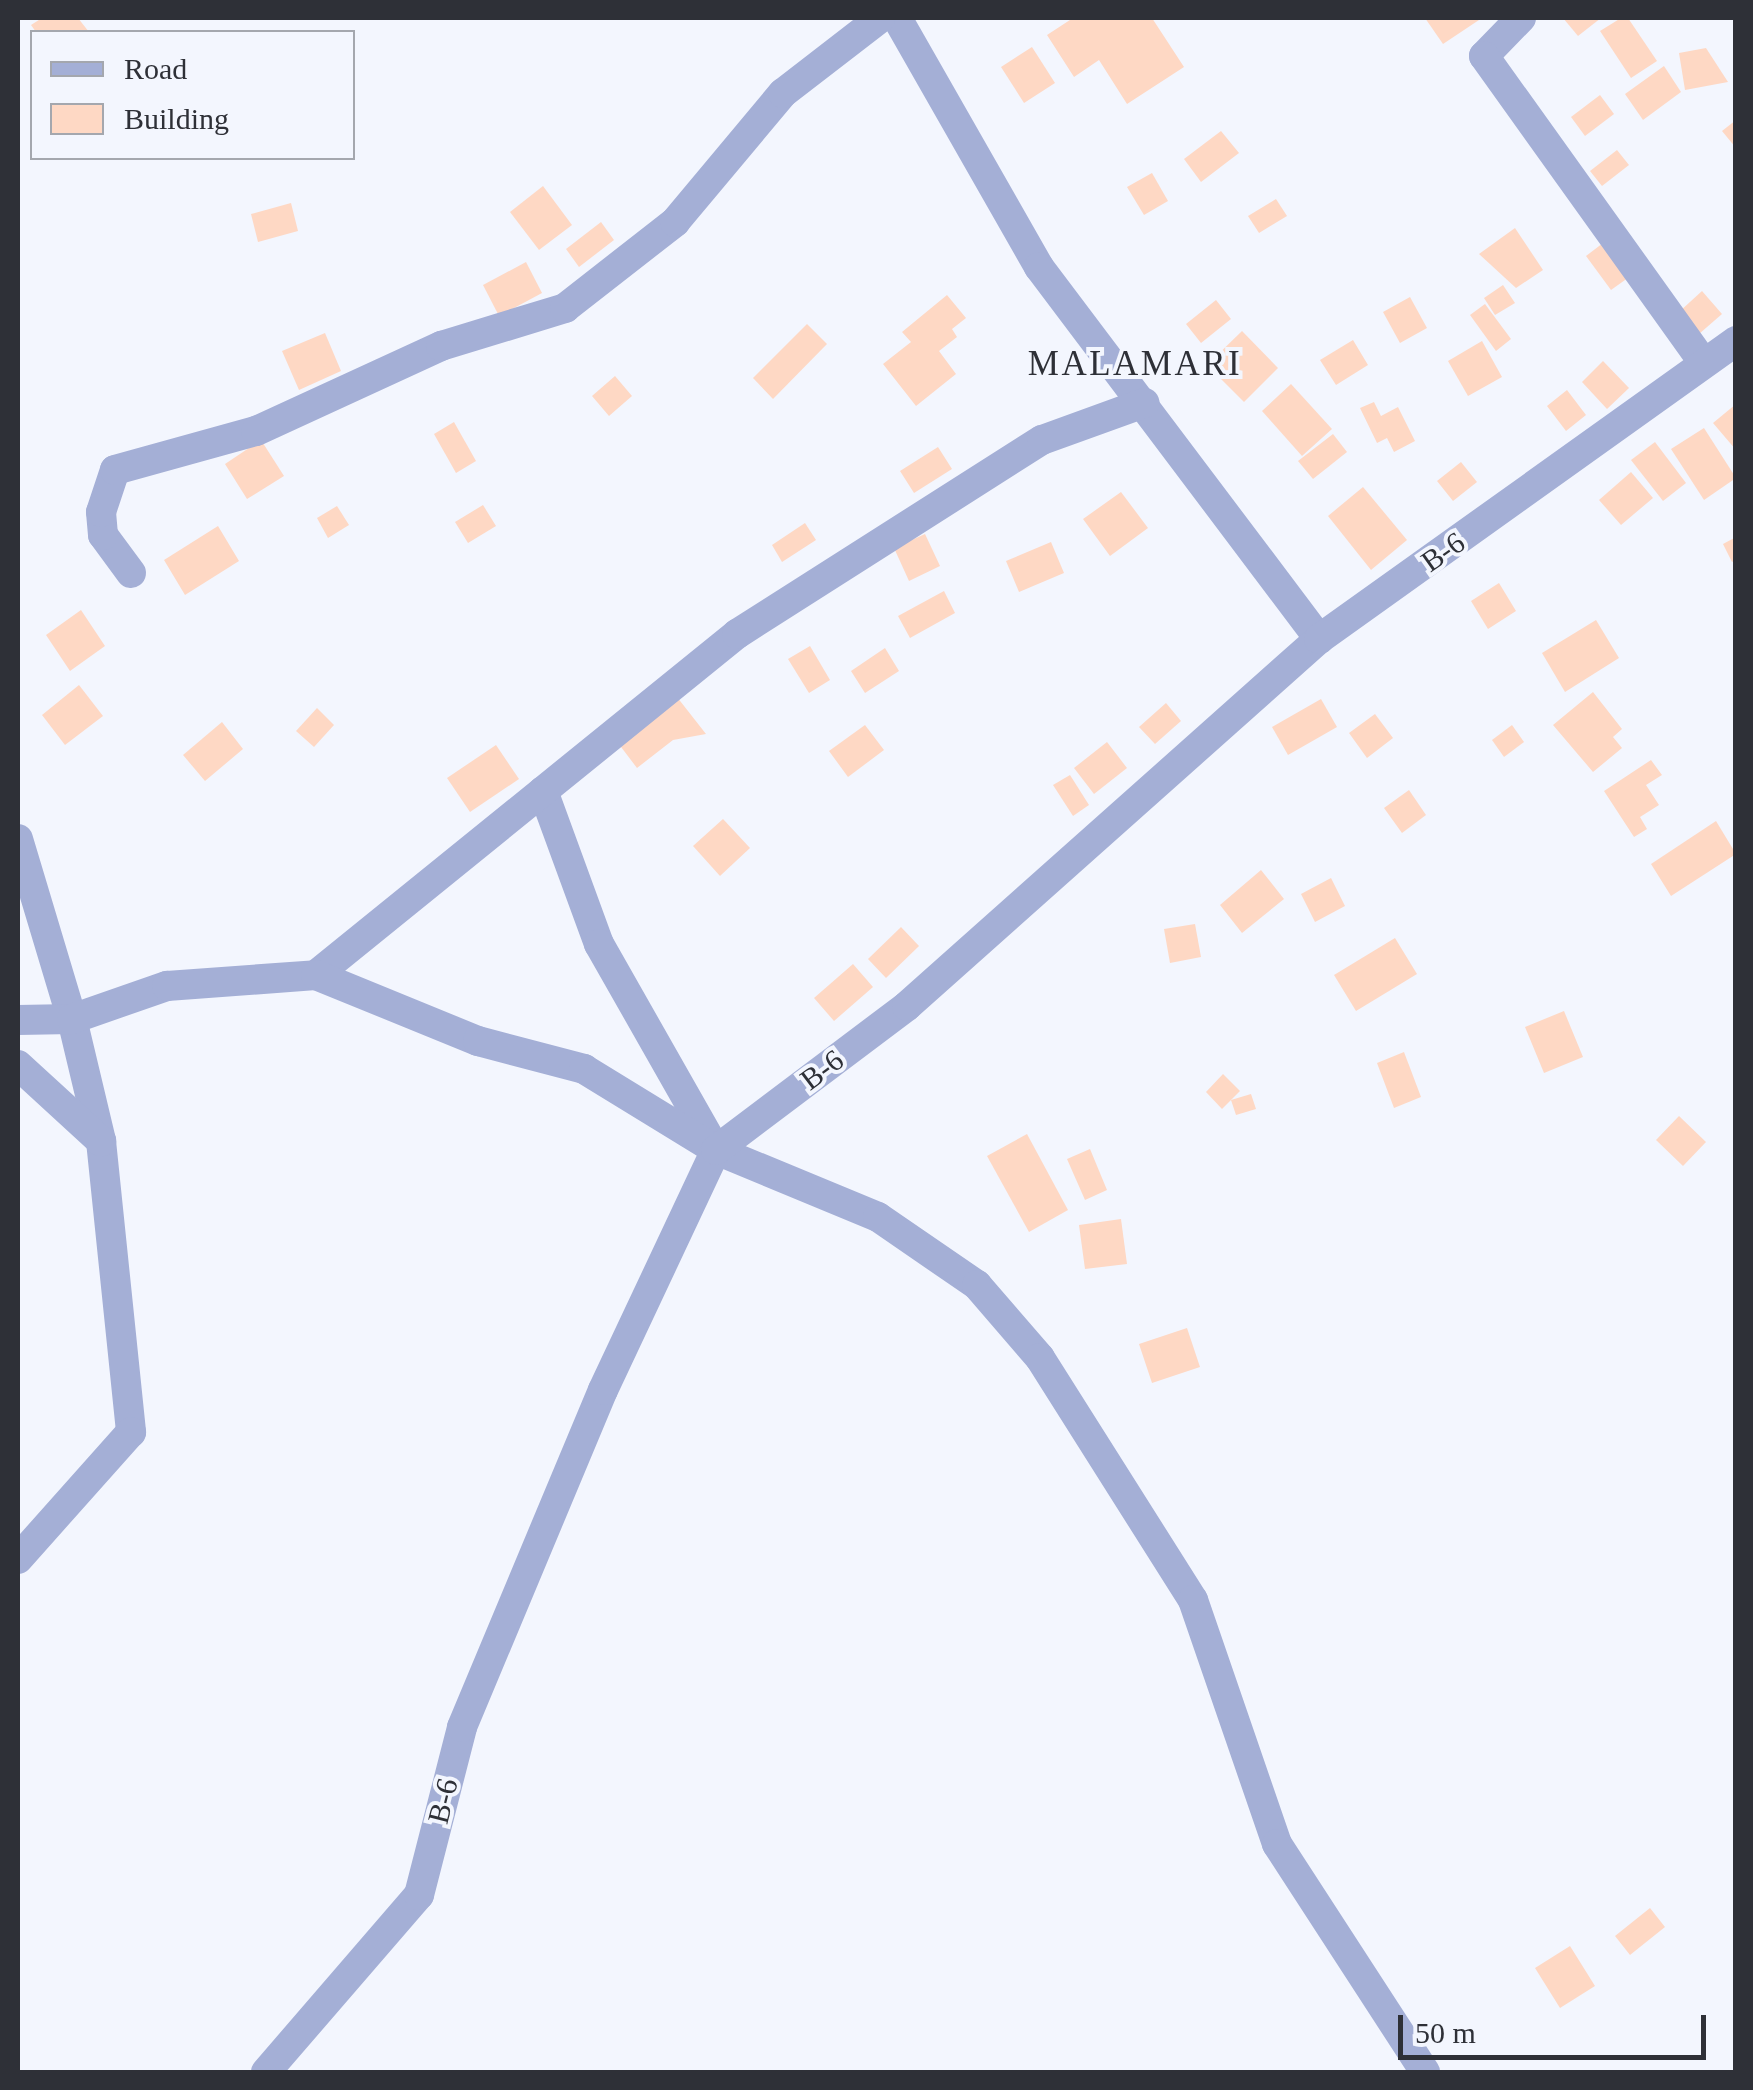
<!DOCTYPE html>
<style>
body{margin:0}
#map{position:relative;width:1753px;height:2090px;overflow:hidden;background:#f3f6fe;font-family:"Times New Roman",serif}
div>[style]{position:absolute}
.building>*{inset:0;background:#fed8c4}
.minor>*{height:30px;margin:-15px;padding:0 15px;transform-origin:15px;border-radius:15px;background:#a4afd6}
span{translate:-50% -50%;white-space:nowrap;text-align:center;line-height:1.15;-webkit-text-stroke:8px #f3f6fe;paint-order:stroke}
.street-label{font-size:30px;color:#2e3037}
.quarter-label{font-size:35px;color:#2e3037;letter-spacing:2.5px}
.frame{position:absolute;inset:0;border:20px solid #2e3037;pointer-events:none}
.legend{position:absolute;left:30px;top:30px;width:325px;height:130px;box-sizing:border-box;background:#f3f6fe;border:2px solid #a4a7ae;margin:0;padding:12px 18px;list-style:none;font-size:30px;color:#2e3037}
.legend li{display:flex;align-items:center;gap:20px;height:50px}
.legend b{width:50px;border:2px solid #a4a7ae}
.scale{position:absolute;left:1398px;top:2015px;width:308px;height:45px;box-sizing:border-box;border:5px solid #2e3037;border-top:0;padding-left:12px;font-size:30px;line-height:35px;white-space:nowrap;color:#2e3037;-webkit-text-stroke:8px #f3f6fe;paint-order:stroke}
</style>
<div id="map">
<div class="building">
<i style="clip-path:polygon(42px 18px,78px 18px,89px 32px,36px 32px,31px 25px)"></i>
<i style="clip-path:polygon(1073px 18px,1152px 18px,1184px 67px,1127px 104px,1099px 60px,1074px 77px,1047px 35px)"></i>
<i style="clip-path:polygon(1425px 18px,1478px 18px,1479px 20px,1443px 44px)"></i>
<i style="clip-path:polygon(1563px 18px,1601px 18px,1578px 36px)"></i>
<i style="clip-path:polygon(1621px 18px,1628px 18px,1657px 61px,1631px 78px,1600px 31px)"></i>
<i style="clip-path:polygon(1032px 47px,1055px 83px,1024px 103px,1001px 67px)"></i>
<i style="clip-path:polygon(1706px 48px,1728px 82px,1685px 90px,1679px 53px)"></i>
<i style="clip-path:polygon(1664px 66px,1681px 92px,1643px 120px,1625px 94px)"></i>
<i style="clip-path:polygon(1600px 95px,1614px 114px,1585px 136px,1571px 117px)"></i>
<i style="clip-path:polygon(1736px 120px,1736px 148px,1722px 131px)"></i>
<i style="clip-path:polygon(1221px 131px,1239px 153px,1201px 182px,1184px 159px)"></i>
<i style="clip-path:polygon(1617px 150px,1629px 165px,1602px 186px,1590px 171px)"></i>
<i style="clip-path:polygon(1152px 173px,1168px 201px,1144px 215px,1127px 187px)"></i>
<i style="clip-path:polygon(543px 186px,572px 225px,539px 250px,510px 212px)"></i>
<i style="clip-path:polygon(1276px 199px,1287px 216px,1259px 233px,1248px 216px)"></i>
<i style="clip-path:polygon(291px 203px,298px 231px,258px 242px,251px 214px)"></i>
<i style="clip-path:polygon(601px 222px,614px 240px,579px 267px,566px 249px)"></i>
<i style="clip-path:polygon(1515px 228px,1543px 270px,1516px 288px,1479px 254px)"></i>
<i style="clip-path:polygon(1607px 240px,1632px 275px,1611px 290px,1586px 256px)"></i>
<i style="clip-path:polygon(526px 262px,542px 293px,499px 316px,483px 285px)"></i>
<i style="clip-path:polygon(1503px 285px,1515px 303px,1495px 315px,1484px 298px)"></i>
<i style="clip-path:polygon(1702px 291px,1722px 314px,1699px 334px,1679px 312px)"></i>
<i style="clip-path:polygon(947px 295px,966px 318px,952px 329px,957px 337px,939px 351px,956px 374px,916px 406px,883px 364px,911px 342px,902px 332px)"></i>
<i style="clip-path:polygon(1410px 297px,1427px 328px,1400px 343px,1383px 312px)"></i>
<i style="clip-path:polygon(1216px 300px,1231px 319px,1201px 343px,1186px 324px)"></i>
<i style="clip-path:polygon(1485px 304px,1511px 339px,1496px 351px,1470px 315px)"></i>
<i style="clip-path:polygon(807px 324px,827px 344px,773px 399px,753px 378px)"></i>
<i style="clip-path:polygon(1242px 331px,1278px 368px,1244px 402px,1207px 365px)"></i>
<i style="clip-path:polygon(325px 333px,341px 371px,299px 390px,282px 351px)"></i>
<i style="clip-path:polygon(1353px 340px,1368px 365px,1336px 385px,1320px 360px)"></i>
<i style="clip-path:polygon(1482px 341px,1502px 377px,1468px 396px,1448px 361px)"></i>
<i style="clip-path:polygon(1603px 361px,1629px 388px,1607px 409px,1582px 382px)"></i>
<i style="clip-path:polygon(615px 376px,632px 396px,609px 416px,592px 396px)"></i>
<i style="clip-path:polygon(1291px 384px,1332px 429px,1302px 456px,1262px 411px)"></i>
<i style="clip-path:polygon(1567px 390px,1586px 415px,1566px 431px,1547px 406px)"></i>
<i style="clip-path:polygon(1374px 402px,1381px 416px,1398px 407px,1415px 441px,1394px 452px,1387px 438px,1377px 443px,1360px 408px)"></i>
<i style="clip-path:polygon(1736px 404px,1736px 450px,1713px 423px)"></i>
<i style="clip-path:polygon(454px 422px,476px 461px,456px 473px,434px 434px)"></i>
<i style="clip-path:polygon(1704px 428px,1736px 478px,1704px 500px,1671px 449px)"></i>
<i style="clip-path:polygon(1333px 434px,1347px 452px,1313px 479px,1298px 461px)"></i>
<i style="clip-path:polygon(261px 440px,284px 476px,247px 499px,225px 464px)"></i>
<i style="clip-path:polygon(1655px 442px,1686px 483px,1663px 501px,1631px 460px)"></i>
<i style="clip-path:polygon(938px 447px,952px 469px,914px 493px,900px 471px)"></i>
<i style="clip-path:polygon(1461px 462px,1477px 482px,1453px 501px,1437px 481px)"></i>
<i style="clip-path:polygon(1631px 472px,1653px 498px,1621px 525px,1599px 500px)"></i>
<i style="clip-path:polygon(1363px 487px,1407px 540px,1371px 570px,1328px 516px)"></i>
<i style="clip-path:polygon(1121px 492px,1148px 528px,1110px 556px,1083px 519px)"></i>
<i style="clip-path:polygon(483px 505px,496px 526px,468px 543px,455px 522px)"></i>
<i style="clip-path:polygon(337px 506px,349px 525px,328px 538px,317px 518px)"></i>
<i style="clip-path:polygon(805px 523px,816px 540px,782px 562px,772px 545px)"></i>
<i style="clip-path:polygon(218px 526px,239px 561px,185px 595px,164px 560px)"></i>
<i style="clip-path:polygon(925px 534px,940px 566px,909px 581px,894px 548px)"></i>
<i style="clip-path:polygon(1736px 537px,1736px 560px,1732px 562px,1723px 544px)"></i>
<i style="clip-path:polygon(1051px 542px,1064px 573px,1019px 592px,1006px 561px)"></i>
<i style="clip-path:polygon(1499px 583px,1516px 611px,1488px 629px,1471px 601px)"></i>
<i style="clip-path:polygon(944px 591px,955px 613px,910px 638px,898px 616px)"></i>
<i style="clip-path:polygon(81px 610px,105px 646px,70px 671px,46px 635px)"></i>
<i style="clip-path:polygon(1596px 620px,1619px 658px,1565px 692px,1542px 653px)"></i>
<i style="clip-path:polygon(810px 646px,830px 680px,809px 693px,788px 659px)"></i>
<i style="clip-path:polygon(885px 648px,899px 671px,865px 693px,851px 671px)"></i>
<i style="clip-path:polygon(79px 685px,103px 716px,65px 745px,42px 715px)"></i>
<i style="clip-path:polygon(1593px 692px,1622px 729px,1613px 737px,1622px 748px,1593px 772px,1553px 725px)"></i>
<i style="clip-path:polygon(677px 697px,706px 734px,673px 740px,637px 768px,618px 743px)"></i>
<i style="clip-path:polygon(1321px 699px,1337px 727px,1288px 755px,1272px 727px)"></i>
<i style="clip-path:polygon(1166px 703px,1181px 721px,1155px 744px,1139px 727px)"></i>
<i style="clip-path:polygon(317px 708px,334px 725px,314px 747px,296px 731px)"></i>
<i style="clip-path:polygon(1375px 714px,1393px 738px,1367px 758px,1349px 733px)"></i>
<i style="clip-path:polygon(222px 722px,243px 749px,205px 781px,183px 755px)"></i>
<i style="clip-path:polygon(865px 725px,884px 750px,848px 777px,829px 751px)"></i>
<i style="clip-path:polygon(1512px 725px,1524px 742px,1504px 757px,1492px 740px)"></i>
<i style="clip-path:polygon(1107px 742px,1127px 768px,1094px 794px,1074px 768px)"></i>
<i style="clip-path:polygon(496px 745px,519px 779px,470px 812px,447px 778px)"></i>
<i style="clip-path:polygon(1651px 760px,1662px 775px,1646px 785px,1659px 805px,1640px 817px,1647px 829px,1634px 837px,1604px 791px)"></i>
<i style="clip-path:polygon(1070px 775px,1089px 805px,1073px 816px,1053px 785px)"></i>
<i style="clip-path:polygon(1409px 790px,1426px 815px,1402px 833px,1384px 808px)"></i>
<i style="clip-path:polygon(723px 819px,750px 848px,720px 876px,693px 846px)"></i>
<i style="clip-path:polygon(1716px 821px,1736px 854px,1671px 896px,1651px 864px)"></i>
<i style="clip-path:polygon(1261px 870px,1284px 899px,1242px 933px,1220px 905px)"></i>
<i style="clip-path:polygon(1331px 878px,1345px 906px,1315px 922px,1301px 894px)"></i>
<i style="clip-path:polygon(1195px 924px,1201px 957px,1170px 963px,1164px 929px)"></i>
<i style="clip-path:polygon(901px 927px,919px 946px,886px 978px,868px 959px)"></i>
<i style="clip-path:polygon(1395px 938px,1417px 974px,1356px 1011px,1334px 975px)"></i>
<i style="clip-path:polygon(853px 964px,873px 987px,834px 1021px,814px 998px)"></i>
<i style="clip-path:polygon(1564px 1011px,1583px 1057px,1544px 1073px,1525px 1027px)"></i>
<i style="clip-path:polygon(1404px 1052px,1421px 1097px,1394px 1108px,1377px 1063px)"></i>
<i style="clip-path:polygon(1223px 1074px,1240px 1091px,1222px 1109px,1206px 1092px)"></i>
<i style="clip-path:polygon(1251px 1094px,1256px 1109px,1236px 1115px,1231px 1100px)"></i>
<i style="clip-path:polygon(1679px 1116px,1706px 1142px,1683px 1166px,1656px 1140px)"></i>
<i style="clip-path:polygon(1027px 1134px,1068px 1210px,1029px 1232px,987px 1156px)"></i>
<i style="clip-path:polygon(1090px 1149px,1107px 1190px,1085px 1200px,1067px 1159px)"></i>
<i style="clip-path:polygon(1121px 1219px,1127px 1264px,1085px 1269px,1079px 1225px)"></i>
<i style="clip-path:polygon(1187px 1328px,1200px 1367px,1152px 1383px,1139px 1344px)"></i>
<i style="clip-path:polygon(1650px 1908px,1665px 1927px,1630px 1955px,1615px 1936px)"></i>
<i style="clip-path:polygon(1570px 1946px,1595px 1986px,1560px 2008px,1535px 1968px)"></i>
</div>
<div class="minor">
<i style="left:897px;top:18px;width:287px;rotate:60.3deg"></i>
<i style="left:1039px;top:267px;width:466px;rotate:53deg"></i>
<i style="left:1521px;top:18px;width:53px;rotate:134.2deg"></i>
<i style="left:1484px;top:56px;width:375px;rotate:54.4deg"></i>
<i style="left:131px;top:573px;width:47px;rotate:-126.4deg"></i>
<i style="left:103px;top:535px;width:23px;rotate:-95deg"></i>
<i style="left:101px;top:512px;width:44px;rotate:-71.6deg"></i>
<i style="left:115px;top:470px;width:146px;rotate:-15.5deg"></i>
<i style="left:256px;top:431px;width:204px;rotate:-24.7deg"></i>
<i style="left:441px;top:346px;width:130px;rotate:-17deg"></i>
<i style="left:565px;top:308px;width:140px;rotate:-38deg"></i>
<i style="left:675px;top:222px;width:168px;rotate:-50.1deg"></i>
<i style="left:783px;top:93px;width:123px;rotate:-37.7deg"></i>
<i style="left:543px;top:791px;width:163px;rotate:69.9deg"></i>
<i style="left:599px;top:944px;width:229px;rotate:60.4deg"></i>
<i style="left:18px;top:839px;width:188px;rotate:73.3deg"></i>
<i style="left:72px;top:1019px;width:125px;rotate:76.6deg"></i>
<i style="left:101px;top:1141px;width:293px;rotate:84.1deg"></i>
<i style="left:131px;top:1432px;width:170px;rotate:131.7deg"></i>
<i style="left:316px;top:975px;width:542px;rotate:-39.01deg"></i>
<i style="left:737px;top:634px;width:361px;rotate:-32.5deg"></i>
<i style="left:1042px;top:440px;width:109px;rotate:-19.9deg"></i>
<i style="left:18px;top:1020px;width:54px;rotate:-1.1deg"></i>
<i style="left:72px;top:1019px;width:101px;rotate:-19.2deg"></i>
<i style="left:167px;top:986px;width:149px;rotate:-4.2deg"></i>
<i style="left:316px;top:975px;width:175px;rotate:22.2deg"></i>
<i style="left:478px;top:1041px;width:110px;rotate:14.8deg"></i>
<i style="left:584px;top:1069px;width:155px;rotate:31.5deg"></i>
<i style="left:716px;top:1150px;width:175px;rotate:22.5deg"></i>
<i style="left:878px;top:1217px;width:120px;rotate:34.5deg"></i>
<i style="left:977px;top:1285px;width:96px;rotate:49.2deg"></i>
<i style="left:1040px;top:1358px;width:286px;rotate:57.7deg"></i>
<i style="left:1193px;top:1600px;width:258px;rotate:71deg"></i>
<i style="left:1277px;top:1844px;width:272px;rotate:57deg"></i>
<i style="left:18px;top:1065px;width:113px;rotate:42.5deg"></i>
<i style="left:266px;top:2072px;width:234px;rotate:-49.2deg"></i>
<i style="left:419px;top:1895px;width:173px;rotate:-75.6deg"></i>
<i style="left:462px;top:1727px;width:365px;rotate:-67.3deg"></i>
<i style="left:603px;top:1390px;width:265px;rotate:-64.8deg"></i>
<i style="left:716px;top:1150px;width:239px;rotate:-37deg"></i>
<i style="left:907px;top:1006px;width:552px;rotate:-41.69deg"></i>
<i style="left:1319px;top:639px;width:513px;rotate:-35.55deg"></i>
</div>
<div class="street-label">
<span style="left:1443px;top:552px;rotate:-35deg">B-6</span>
<span style="left:822px;top:1070px;rotate:-37deg">B-6</span>
<span style="left:443px;top:1801px;rotate:-76deg">B-6</span>
</div>
<div class="quarter-label">
<span style="left:1135px;top:364px">MALAMARI</span>
</div>
<div class="frame"></div>
<ul class="legend">
<li><b style="height:12px;background:#a4afd6"></b>Road</li>
<li><b style="height:28px;background:#fed8c4"></b>Building</li>
</ul>
<div class="scale">50 m</div>
</div>
